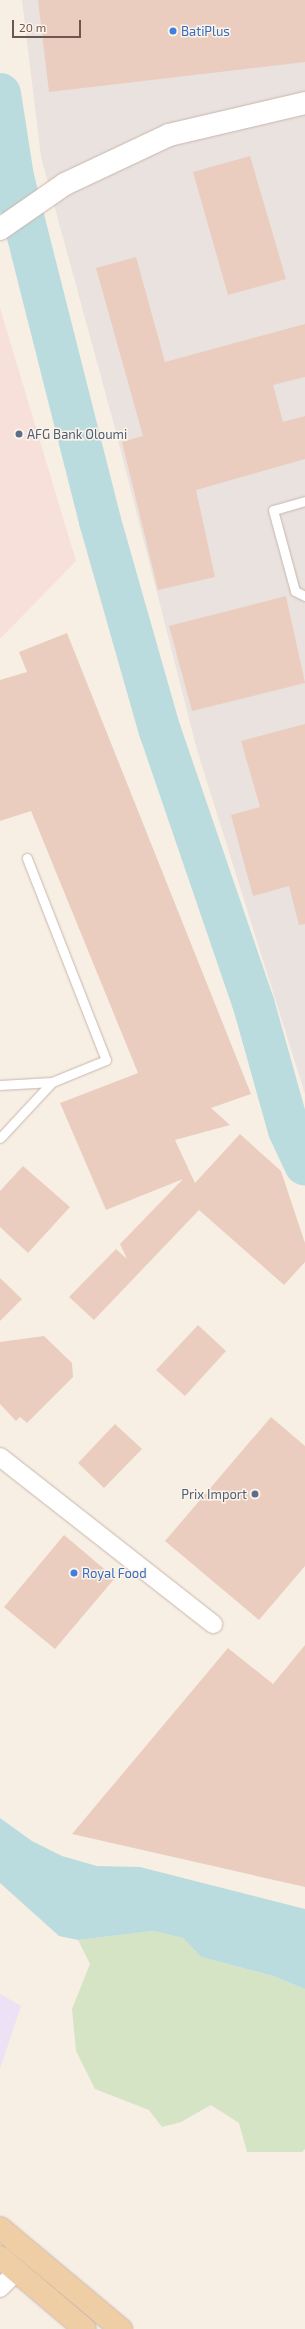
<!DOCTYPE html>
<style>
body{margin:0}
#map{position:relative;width:305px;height:2329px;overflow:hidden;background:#f8efe4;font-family:"Exo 2",sans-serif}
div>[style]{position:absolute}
.commercial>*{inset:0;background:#f7e0d9}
.industrial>*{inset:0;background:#e9e2de}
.education>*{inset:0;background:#ece1f5}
.green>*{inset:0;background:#d4e4c5}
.water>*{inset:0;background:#bbdcdf}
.river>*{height:42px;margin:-21px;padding:0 21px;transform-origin:21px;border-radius:21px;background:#bbdcdf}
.building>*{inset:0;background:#eacdbf}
.roads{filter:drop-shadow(0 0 1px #c7b6ac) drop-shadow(0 0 1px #c7b6ac)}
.service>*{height:9px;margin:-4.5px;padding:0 4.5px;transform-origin:4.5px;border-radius:4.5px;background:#fff}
.minor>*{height:18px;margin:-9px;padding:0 9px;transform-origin:9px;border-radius:9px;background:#fff}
.secondary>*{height:22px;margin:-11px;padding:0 11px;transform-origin:11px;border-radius:11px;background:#fff}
.primary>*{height:22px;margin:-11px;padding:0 11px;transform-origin:11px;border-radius:11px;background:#efcea5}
.dots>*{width:11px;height:11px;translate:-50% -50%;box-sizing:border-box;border:2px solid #fcf3e9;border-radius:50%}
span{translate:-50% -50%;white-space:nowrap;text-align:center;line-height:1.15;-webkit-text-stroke:3px #fcf3e9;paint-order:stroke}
.shop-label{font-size:13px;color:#366cbe}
.left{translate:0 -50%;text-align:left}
.service-label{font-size:13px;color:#4e5e75}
.right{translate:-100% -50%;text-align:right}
.scale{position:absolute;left:12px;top:20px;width:69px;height:18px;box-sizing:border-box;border:2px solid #6d564d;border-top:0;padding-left:5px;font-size:12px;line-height:14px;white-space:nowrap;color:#6d564d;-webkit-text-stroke:3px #fcf3e9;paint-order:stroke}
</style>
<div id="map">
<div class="commercial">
<i style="clip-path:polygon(0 308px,76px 561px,0 639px)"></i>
</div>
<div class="industrial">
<i style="clip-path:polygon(22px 0,305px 0,305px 1094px,197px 750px,116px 432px,41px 157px)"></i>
</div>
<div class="education">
<i style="clip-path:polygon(0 1994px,21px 2006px,0 2069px)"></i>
</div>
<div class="green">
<i style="clip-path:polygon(153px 1931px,183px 1938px,201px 1957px,273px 1976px,305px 1989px,305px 2149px,302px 2152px,247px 2152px,239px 2123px,211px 2105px,181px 2122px,162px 2127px,149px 2110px,95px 2089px,76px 2051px,72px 2009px,90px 1964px,78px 1940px)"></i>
</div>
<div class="water">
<i style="clip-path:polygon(0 1818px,32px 1841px,62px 1856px,97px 1866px,140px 1867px,305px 1909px,305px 1989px,273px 1976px,201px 1957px,183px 1938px,153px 1931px,78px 1940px,59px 1936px,0 1883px)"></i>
</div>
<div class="river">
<i style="left:0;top:94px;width:84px;rotate:81.1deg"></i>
<i style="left:13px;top:177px;width:355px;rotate:75.8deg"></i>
<i style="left:100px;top:521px;width:218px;rotate:74.1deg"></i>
<i style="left:160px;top:731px;width:287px;rotate:71.1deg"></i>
<i style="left:253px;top:1002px;width:133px;rotate:74.3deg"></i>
<i style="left:289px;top:1130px;width:38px;rotate:65deg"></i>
</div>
<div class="building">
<i style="clip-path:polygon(38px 0,305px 0,305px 62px,49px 92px)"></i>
<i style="clip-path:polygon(250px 156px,286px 279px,228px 295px,193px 172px)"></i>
<i style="clip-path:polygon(136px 257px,165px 362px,305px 324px,305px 377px,273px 385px,283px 422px,305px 416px,305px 459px,196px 490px,215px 577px,158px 590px,122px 442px,143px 436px,96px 268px)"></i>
<i style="clip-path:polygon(286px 596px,305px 683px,192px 711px,169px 626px)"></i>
<i style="clip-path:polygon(67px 633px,251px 1094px,211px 1108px,230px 1125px,175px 1140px,195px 1183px,240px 1134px,281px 1171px,305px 1243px,305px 1262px,284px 1285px,199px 1210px,94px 1320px,69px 1297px,116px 1249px,127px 1259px,120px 1244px,183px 1179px,106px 1210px,60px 1103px,138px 1073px,31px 811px,0 821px,0 680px,27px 672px,19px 652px)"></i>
<i style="clip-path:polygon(305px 724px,305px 924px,299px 925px,289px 886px,253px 896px,231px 815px,260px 807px,241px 741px)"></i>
<i style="clip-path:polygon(23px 1166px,70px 1207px,28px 1253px,0 1227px,0 1191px)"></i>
<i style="clip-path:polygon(0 1278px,22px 1299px,0 1321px)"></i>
<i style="clip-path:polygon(198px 1325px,226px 1351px,185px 1396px,156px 1370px)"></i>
<i style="clip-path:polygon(44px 1336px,72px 1363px,73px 1377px,27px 1423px,20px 1417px,16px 1421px,0 1404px,0 1342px)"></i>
<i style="clip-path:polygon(271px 1417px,305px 1446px,305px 1566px,259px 1620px,165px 1541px)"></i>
<i style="clip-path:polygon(115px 1424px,142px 1449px,104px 1488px,78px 1463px)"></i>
<i style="clip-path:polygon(64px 1535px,115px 1578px,55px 1649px,4px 1607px)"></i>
<i style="clip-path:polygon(305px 1645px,305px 1887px,72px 1834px,228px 1648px,273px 1684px)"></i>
</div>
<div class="roads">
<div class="service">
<i style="left:305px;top:501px;width:33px;rotate:164deg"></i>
<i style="left:273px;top:510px;width:84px;rotate:74.8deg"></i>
<i style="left:295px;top:591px;width:11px;rotate:27deg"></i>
<i style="left:0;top:1085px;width:52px;rotate:-3.3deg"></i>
<i style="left:52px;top:1082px;width:58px;rotate:-22.2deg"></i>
<i style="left:106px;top:1060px;width:217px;rotate:-111.4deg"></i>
<i style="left:0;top:1138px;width:76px;rotate:-47.1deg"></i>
</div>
<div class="minor">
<i style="left:0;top:1457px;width:271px;rotate:38.1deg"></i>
<i style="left:0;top:2288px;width:24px;rotate:-45deg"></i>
</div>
<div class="secondary">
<i style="left:0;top:229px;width:79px;rotate:-34.7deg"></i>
<i style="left:65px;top:184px;width:115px;rotate:-25.2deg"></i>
<i style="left:169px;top:135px;width:140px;rotate:-13.2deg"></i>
</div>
<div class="primary">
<i style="left:0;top:2228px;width:158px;rotate:39.9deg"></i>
<i style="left:0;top:2257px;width:111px;rotate:40.3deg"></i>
</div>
</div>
<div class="dots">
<i style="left:173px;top:31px;background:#3f7fe0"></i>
<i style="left:19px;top:434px;background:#5c6f8a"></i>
<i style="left:255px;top:1494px;background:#5c6f8a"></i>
<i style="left:74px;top:1573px;background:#3f7fe0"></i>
</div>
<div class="shop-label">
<span class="left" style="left:181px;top:31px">BatiPlus</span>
<span class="left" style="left:82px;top:1573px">Royal Food</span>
</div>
<div class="service-label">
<span class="left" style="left:27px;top:434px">AFG Bank Oloumi</span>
<span class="right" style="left:247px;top:1494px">Prix Import</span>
</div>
<div class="scale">20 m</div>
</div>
